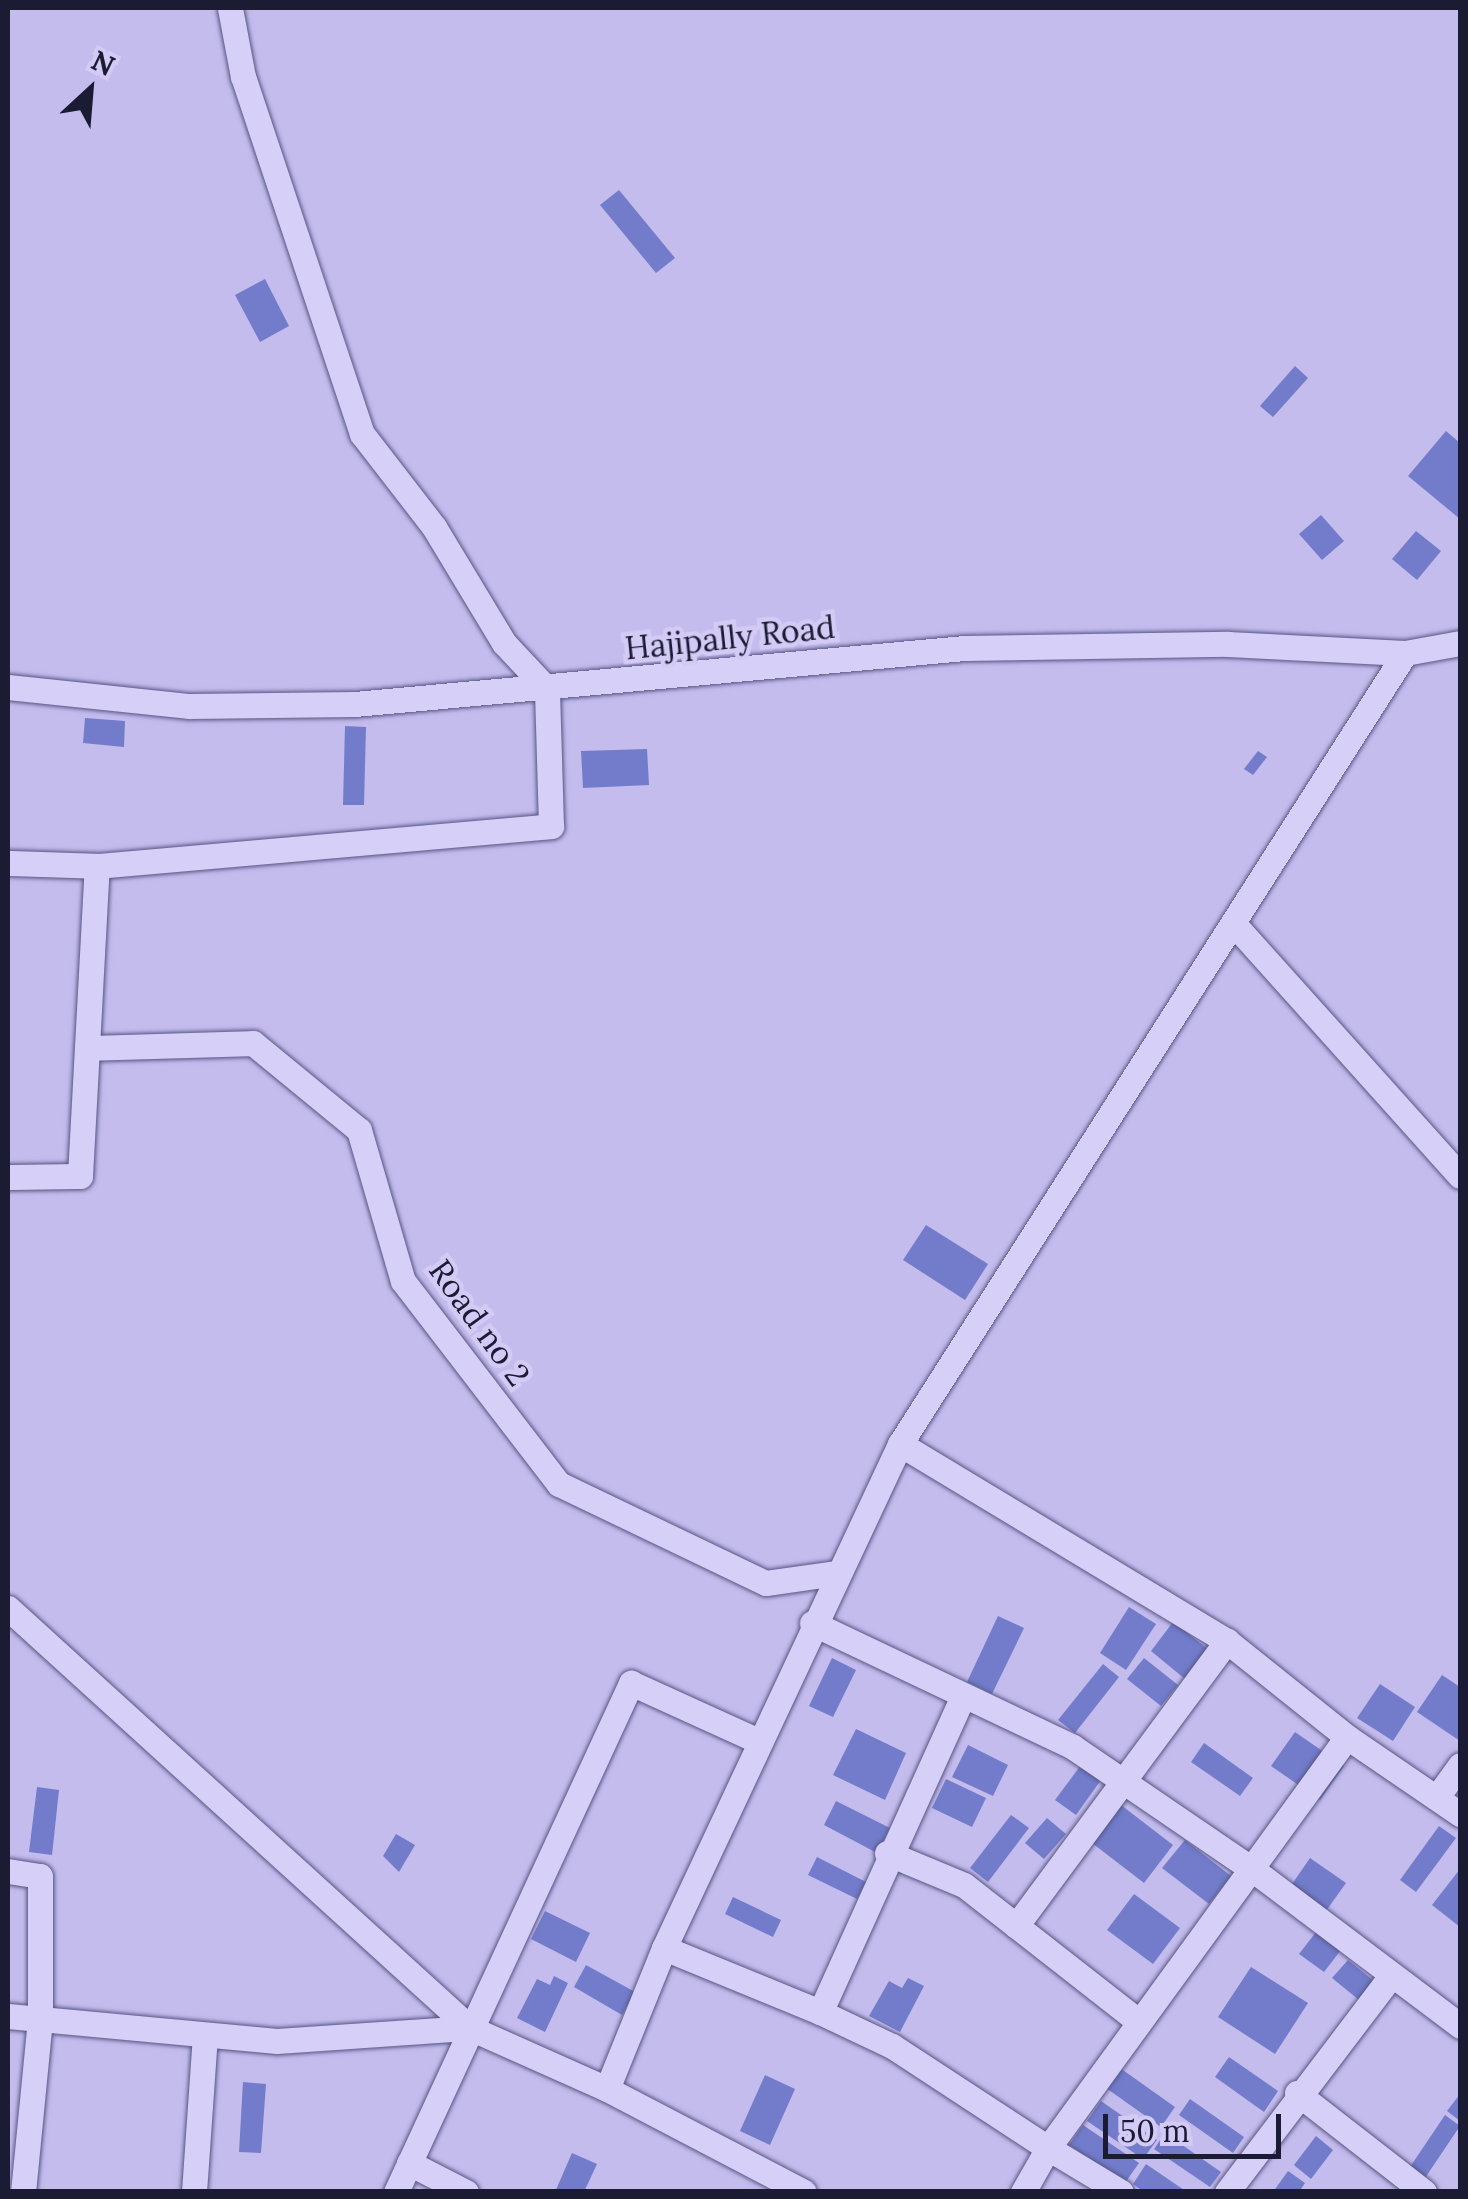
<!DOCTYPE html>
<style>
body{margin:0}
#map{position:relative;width:1468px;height:2199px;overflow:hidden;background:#c4bced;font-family:Lora,serif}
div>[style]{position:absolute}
.building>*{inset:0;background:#727ccb}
.roads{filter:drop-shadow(0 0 2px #565684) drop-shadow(0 0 2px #565684)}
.minor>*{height:25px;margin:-12.5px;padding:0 12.5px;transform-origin:12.5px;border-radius:12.5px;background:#d6cff8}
span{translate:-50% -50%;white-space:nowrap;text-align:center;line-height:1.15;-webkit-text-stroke:9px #d3cbf5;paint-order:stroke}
.street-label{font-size:32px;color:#1b1c33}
.frame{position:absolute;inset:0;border:10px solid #1b1c33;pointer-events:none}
.north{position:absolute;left:40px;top:40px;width:100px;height:100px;-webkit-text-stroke:8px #d3cbf5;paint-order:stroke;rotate:26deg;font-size:28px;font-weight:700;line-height:40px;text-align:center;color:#1b1c33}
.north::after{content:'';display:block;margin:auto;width:35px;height:45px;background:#1b1c33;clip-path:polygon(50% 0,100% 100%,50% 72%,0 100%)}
.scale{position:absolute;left:1103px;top:2114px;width:178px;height:45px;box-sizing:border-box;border:5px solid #1b1c33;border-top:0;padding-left:12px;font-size:30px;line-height:35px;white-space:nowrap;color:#1b1c33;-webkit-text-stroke:8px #d3cbf5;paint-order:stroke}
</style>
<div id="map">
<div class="building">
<i style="clip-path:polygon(619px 190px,675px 258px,656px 273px,600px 205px)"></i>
<i style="clip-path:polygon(265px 279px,289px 326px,260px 342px,235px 295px)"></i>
<i style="clip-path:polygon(1295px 366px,1308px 378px,1273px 417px,1260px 406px)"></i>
<i style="clip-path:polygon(1446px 431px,1460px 443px,1460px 519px,1408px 476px)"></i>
<i style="clip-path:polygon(1321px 515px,1344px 541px,1322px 560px,1299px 534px)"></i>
<i style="clip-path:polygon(1416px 531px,1441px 551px,1417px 580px,1392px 559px)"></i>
<i style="clip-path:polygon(85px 718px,125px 721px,124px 747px,83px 743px)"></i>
<i style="clip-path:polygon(345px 726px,366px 727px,364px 805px,343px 805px)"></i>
<i style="clip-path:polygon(647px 749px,649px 785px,583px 788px,581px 751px)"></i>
<i style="clip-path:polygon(1258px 751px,1267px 757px,1253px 775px,1244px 769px)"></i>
<i style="clip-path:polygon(926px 1225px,988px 1264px,965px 1300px,903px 1260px)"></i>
<i style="clip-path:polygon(1129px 1607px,1156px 1624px,1126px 1670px,1100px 1653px)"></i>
<i style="clip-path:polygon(998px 1616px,1024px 1628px,992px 1694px,967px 1682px)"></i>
<i style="clip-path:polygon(1173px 1622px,1208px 1649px,1185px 1679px,1151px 1651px)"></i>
<i style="clip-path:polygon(832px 1658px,856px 1670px,833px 1717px,809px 1706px)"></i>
<i style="clip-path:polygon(1144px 1658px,1178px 1685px,1161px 1706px,1127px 1679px)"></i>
<i style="clip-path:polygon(1103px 1664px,1119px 1677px,1075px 1733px,1058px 1720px)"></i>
<i style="clip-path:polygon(1442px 1675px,1460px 1687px,1460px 1741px,1417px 1712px)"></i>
<i style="clip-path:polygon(1380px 1684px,1415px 1707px,1393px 1741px,1357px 1718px)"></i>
<i style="clip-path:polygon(856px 1729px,906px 1753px,885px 1800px,833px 1775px)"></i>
<i style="clip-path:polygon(1295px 1732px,1344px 1766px,1320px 1800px,1271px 1766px)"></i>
<i style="clip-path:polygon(1204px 1743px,1253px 1778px,1240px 1796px,1191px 1762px)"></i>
<i style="clip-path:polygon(968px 1745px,1008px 1765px,993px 1796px,952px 1777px)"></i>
<i style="clip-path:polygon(1081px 1765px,1101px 1780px,1076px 1815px,1055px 1800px)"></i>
<i style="clip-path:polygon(946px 1779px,986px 1798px,972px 1827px,932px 1808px)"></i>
<i style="clip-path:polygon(37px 1787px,59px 1790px,52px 1855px,29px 1852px)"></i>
<i style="clip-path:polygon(836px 1801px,890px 1828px,877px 1853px,824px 1825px)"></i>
<i style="clip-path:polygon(1121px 1805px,1173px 1845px,1144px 1883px,1092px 1843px)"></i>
<i style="clip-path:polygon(1011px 1815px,1029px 1828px,988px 1882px,970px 1868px)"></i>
<i style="clip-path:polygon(1047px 1818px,1066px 1834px,1044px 1859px,1025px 1843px)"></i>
<i style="clip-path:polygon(1439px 1826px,1456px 1838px,1416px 1892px,1400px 1880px)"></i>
<i style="clip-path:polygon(396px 1834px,415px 1845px,399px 1872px,383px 1856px)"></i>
<i style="clip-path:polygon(1185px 1840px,1231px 1876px,1209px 1904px,1162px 1868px)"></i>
<i style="clip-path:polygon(817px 1857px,866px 1882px,857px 1899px,808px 1875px)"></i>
<i style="clip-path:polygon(1310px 1858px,1346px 1883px,1326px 1911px,1290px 1887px)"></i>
<i style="clip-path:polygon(1460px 1869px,1460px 1927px,1432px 1905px)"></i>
<i style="clip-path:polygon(1134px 1894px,1180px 1928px,1153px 1964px,1107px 1930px)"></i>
<i style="clip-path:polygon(733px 1897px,781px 1920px,773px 1937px,725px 1914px)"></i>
<i style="clip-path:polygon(545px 1911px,590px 1933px,576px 1962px,531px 1939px)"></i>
<i style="clip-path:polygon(1316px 1932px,1341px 1950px,1324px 1972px,1299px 1954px)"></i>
<i style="clip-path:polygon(1348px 1960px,1374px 1981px,1359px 2000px,1332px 1978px)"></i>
<i style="clip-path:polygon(586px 1965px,635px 1992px,622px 2015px,574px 1987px)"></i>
<i style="clip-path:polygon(1251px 1967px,1308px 2003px,1275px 2054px,1218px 2017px)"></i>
<i style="clip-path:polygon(554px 1976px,568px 1983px,545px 2032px,517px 2018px,537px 1979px,550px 1985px)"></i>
<i style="clip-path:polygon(908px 1978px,924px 1986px,900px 2032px,869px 2016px,889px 1981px,902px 1988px)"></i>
<i style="clip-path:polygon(1229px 2057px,1278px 2091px,1264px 2112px,1215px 2077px)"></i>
<i style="clip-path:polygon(1120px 2068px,1175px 2107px,1161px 2127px,1106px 2088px)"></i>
<i style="clip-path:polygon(765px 2075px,795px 2089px,770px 2145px,740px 2131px)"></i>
<i style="clip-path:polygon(243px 2082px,266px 2084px,261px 2153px,239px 2152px)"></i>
<i style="clip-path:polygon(1460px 2094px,1460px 2121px,1447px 2111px)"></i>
<i style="clip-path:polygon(1190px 2099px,1244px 2137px,1233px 2153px,1179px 2115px)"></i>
<i style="clip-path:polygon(1101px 2101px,1157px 2140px,1143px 2159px,1087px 2121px)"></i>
<i style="clip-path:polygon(1445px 2115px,1460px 2126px,1425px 2178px,1410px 2167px)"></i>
<i style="clip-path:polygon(1083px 2125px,1139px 2163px,1125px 2183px,1069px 2145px)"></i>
<i style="clip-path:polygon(1165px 2133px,1221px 2172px,1210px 2187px,1154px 2149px)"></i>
<i style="clip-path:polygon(1316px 2136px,1333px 2150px,1311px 2179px,1294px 2165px)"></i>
<i style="clip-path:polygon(572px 2153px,597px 2164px,584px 2192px,555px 2192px)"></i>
<i style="clip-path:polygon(1146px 2164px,1187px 2192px,1144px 2192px,1133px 2184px)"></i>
<i style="clip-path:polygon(1288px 2171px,1305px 2183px,1299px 2192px,1273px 2192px)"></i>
</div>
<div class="roads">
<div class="minor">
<i style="left:8px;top:687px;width:183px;rotate:6deg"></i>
<i style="left:190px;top:706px;width:165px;rotate:-0.7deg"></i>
<i style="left:355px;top:704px;width:613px;rotate:-5.25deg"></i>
<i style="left:965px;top:648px;width:263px;rotate:-0.9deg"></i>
<i style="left:1228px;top:644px;width:177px;rotate:2.9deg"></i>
<i style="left:1405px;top:653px;width:56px;rotate:-10.3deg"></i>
<i style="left:8px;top:863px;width:89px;rotate:1.9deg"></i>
<i style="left:1233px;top:923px;width:340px;rotate:48.1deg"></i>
<i style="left:87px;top:1048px;width:166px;rotate:-1.7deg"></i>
<i style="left:253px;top:1043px;width:137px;rotate:39.4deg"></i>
<i style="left:359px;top:1130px;width:157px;rotate:73.8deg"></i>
<i style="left:403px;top:1281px;width:256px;rotate:52.5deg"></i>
<i style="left:559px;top:1484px;width:229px;rotate:25.6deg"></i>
<i style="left:766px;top:1583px;width:72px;rotate:-8deg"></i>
<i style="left:8px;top:1177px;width:72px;rotate:-0.8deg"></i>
<i style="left:80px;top:1176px;width:310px;rotate:-86.9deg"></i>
<i style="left:97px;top:866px;width:456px;rotate:-5deg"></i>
<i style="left:551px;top:826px;width:137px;rotate:-91.7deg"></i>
<i style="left:547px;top:689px;width:63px;rotate:-133.1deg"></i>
<i style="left:504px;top:643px;width:135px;rotate:-121.1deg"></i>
<i style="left:434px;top:527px;width:118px;rotate:-127.7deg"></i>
<i style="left:362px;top:434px;width:376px;rotate:-108.4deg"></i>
<i style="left:243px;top:77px;width:70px;rotate:-100.7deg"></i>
<i style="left:900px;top:1444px;width:382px;rotate:31.1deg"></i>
<i style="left:1227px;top:1641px;width:154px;rotate:38.7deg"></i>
<i style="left:1347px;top:1737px;width:137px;rotate:34.3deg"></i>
<i style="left:8px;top:1608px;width:624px;rotate:42.27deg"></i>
<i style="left:470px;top:2028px;width:150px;rotate:24deg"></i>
<i style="left:607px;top:2089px;width:222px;rotate:27.6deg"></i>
<i style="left:812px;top:1623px;width:289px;rotate:25.4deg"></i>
<i style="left:1073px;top:1747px;width:217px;rotate:34.3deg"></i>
<i style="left:1252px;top:1869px;width:261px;rotate:37deg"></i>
<i style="left:963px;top:1696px;width:347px;rotate:114.3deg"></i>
<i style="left:820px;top:2012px;width:80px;rotate:25.3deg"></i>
<i style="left:892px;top:2046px;width:186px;rotate:33.2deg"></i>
<i style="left:1048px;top:2148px;width:508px;rotate:-53.96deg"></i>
<i style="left:1437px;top:1797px;width:39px;rotate:-54deg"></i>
<i style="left:887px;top:1853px;width:83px;rotate:22.6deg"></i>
<i style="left:964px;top:1885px;width:221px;rotate:38deg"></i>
<i style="left:8px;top:1871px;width:32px;rotate:9deg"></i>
<i style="left:40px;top:1876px;width:143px;rotate:90deg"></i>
<i style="left:40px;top:2019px;width:174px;rotate:95.6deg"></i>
<i style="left:1016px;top:1926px;width:355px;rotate:-53.5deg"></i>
<i style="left:664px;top:1948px;width:557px;rotate:-64.91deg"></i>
<i style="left:900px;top:1444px;width:938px;rotate:-57.44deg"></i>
<i style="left:8px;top:2016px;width:270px;rotate:5.3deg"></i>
<i style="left:277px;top:2041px;width:193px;rotate:-3.9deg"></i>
<i style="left:607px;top:2089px;width:152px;rotate:-68deg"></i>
<i style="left:664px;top:1948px;width:169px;rotate:22.3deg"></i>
<i style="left:1297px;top:2093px;width:161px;rotate:37.9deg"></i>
<i style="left:409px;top:2163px;width:64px;rotate:27deg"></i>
<i style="left:194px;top:2192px;width:157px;rotate:-86deg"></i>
<i style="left:396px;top:2192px;width:561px;rotate:-65.22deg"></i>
<i style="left:631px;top:1683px;width:140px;rotate:24.5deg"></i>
<i style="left:1023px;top:2192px;width:51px;rotate:-60.4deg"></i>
<i style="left:1048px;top:2148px;width:85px;rotate:31.1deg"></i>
<i style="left:1227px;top:2192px;width:271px;rotate:-52.8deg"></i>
</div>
</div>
<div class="street-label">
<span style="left:730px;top:638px;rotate:-6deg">Hajipally Road</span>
<span style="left:479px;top:1323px;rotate:54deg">Road no 2</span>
</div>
<div class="frame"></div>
<div class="north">N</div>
<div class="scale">50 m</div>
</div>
